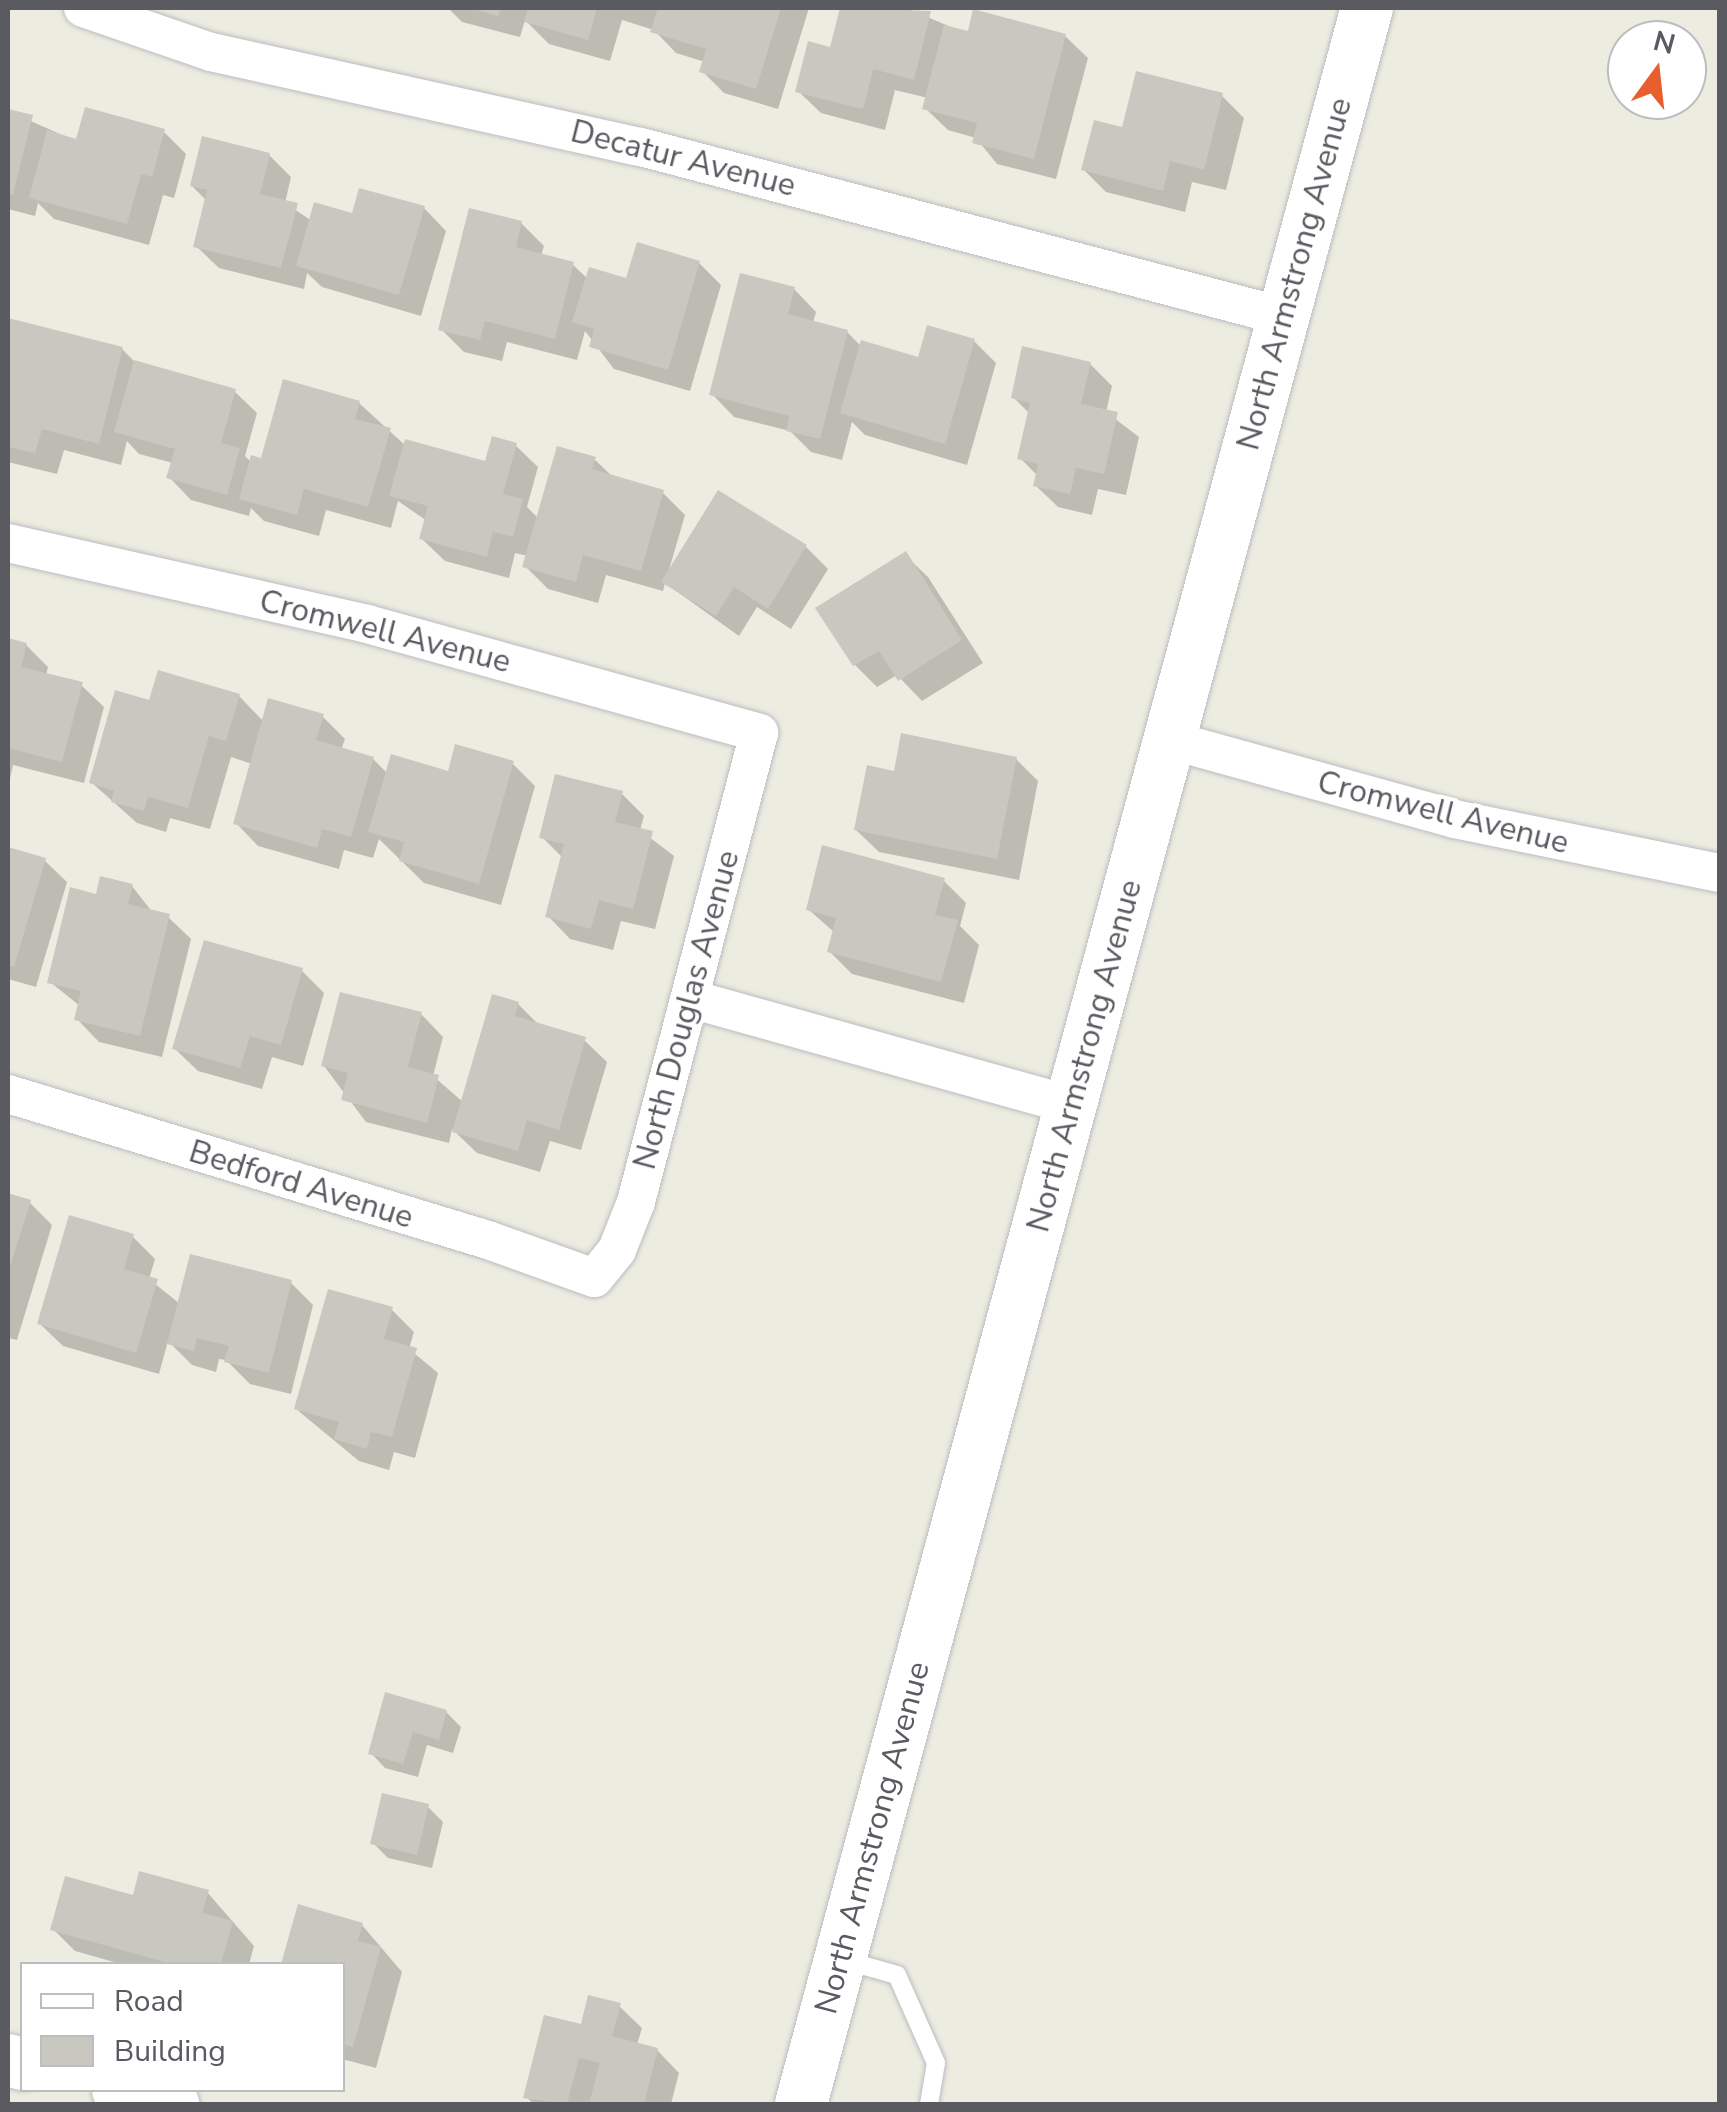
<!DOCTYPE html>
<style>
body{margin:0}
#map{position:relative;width:1727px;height:2112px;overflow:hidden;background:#ecece0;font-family:"Nunito Sans",sans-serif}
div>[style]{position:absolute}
.shadow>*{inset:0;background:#0003}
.building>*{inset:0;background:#c9c8c0}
.roads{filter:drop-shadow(0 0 2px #bbbcc2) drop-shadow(0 0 2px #bbbcc2)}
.lane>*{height:18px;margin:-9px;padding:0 9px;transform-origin:9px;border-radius:9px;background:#fff}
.street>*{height:38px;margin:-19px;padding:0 19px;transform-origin:19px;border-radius:19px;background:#fff}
.secondary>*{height:52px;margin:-26px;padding:0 26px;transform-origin:26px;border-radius:26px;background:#fff}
span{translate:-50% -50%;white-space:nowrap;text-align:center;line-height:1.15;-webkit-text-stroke:8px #fff;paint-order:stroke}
.street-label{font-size:32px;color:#595b61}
.frame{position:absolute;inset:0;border:10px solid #595b61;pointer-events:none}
.legend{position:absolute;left:20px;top:1962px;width:325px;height:130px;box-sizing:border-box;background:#fff;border:2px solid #bdbdc0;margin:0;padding:12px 18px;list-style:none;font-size:30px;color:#595b61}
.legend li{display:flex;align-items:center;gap:20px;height:50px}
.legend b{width:50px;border:2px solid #bdbdc0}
.north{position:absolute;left:1607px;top:20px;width:100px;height:100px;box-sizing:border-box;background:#fff;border:2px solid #bdbdc0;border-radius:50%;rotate:15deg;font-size:28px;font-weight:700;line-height:40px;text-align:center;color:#595b61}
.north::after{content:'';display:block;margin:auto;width:35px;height:45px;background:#e75f2c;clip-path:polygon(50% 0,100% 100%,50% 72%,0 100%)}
</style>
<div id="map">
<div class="shadow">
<i style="clip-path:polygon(448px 8px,809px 8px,778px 109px,724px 93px,702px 71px,705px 62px,676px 53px,654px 30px,622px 20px,610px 61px,549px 44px,525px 20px,520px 37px,462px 22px)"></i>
<i style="clip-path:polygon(842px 8px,906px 8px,970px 35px,1065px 36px,1088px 58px,1056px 179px,997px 164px,976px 138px,948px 130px,925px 108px,928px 98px,895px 90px,885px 130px,821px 113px,798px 91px,832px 50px)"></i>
<i style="clip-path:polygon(1222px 96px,1244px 118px,1226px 190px,1192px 182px,1185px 212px,1106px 192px,1084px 170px,1124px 130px)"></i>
<i style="clip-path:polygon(8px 111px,78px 142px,163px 131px,186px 154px,174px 198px,163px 195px,149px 245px,54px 219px,38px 203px,35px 216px,8px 209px)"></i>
<i style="clip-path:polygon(269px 155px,291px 177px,285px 203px,312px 221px,424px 208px,446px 231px,421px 316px,322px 287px,307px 273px,304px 289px,219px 268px,196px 246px,207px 201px,192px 186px)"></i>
<i style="clip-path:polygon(521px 223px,544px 246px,541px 256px,573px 265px,588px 279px,628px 281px,699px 263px,721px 285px,690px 391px,614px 369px,585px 331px,577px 360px,507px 342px,502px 361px,464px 352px,441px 329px)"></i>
<i style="clip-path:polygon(794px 289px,816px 312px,813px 323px,847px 332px,862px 347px,920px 360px,974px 341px,996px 363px,967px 465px,865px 435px,852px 422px,842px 460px,811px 452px,790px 431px,734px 417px,712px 394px)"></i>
<i style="clip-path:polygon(10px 321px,122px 349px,136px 363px,234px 391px,257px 413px,245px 456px,252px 463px,359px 403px,406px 446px,487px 464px,515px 445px,538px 467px,527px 507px,539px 519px,594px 459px,614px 478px,662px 492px,685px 515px,669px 570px,806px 547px,828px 569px,791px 629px,757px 607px,739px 636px,665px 583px,663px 591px,606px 575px,598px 603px,548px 589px,525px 566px,528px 556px,515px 553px,509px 578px,445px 561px,422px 539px,427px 521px,398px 501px,391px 528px,326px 510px,319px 536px,264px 521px,251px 508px,249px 516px,191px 500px,169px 477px,173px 463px,139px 454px,127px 441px,121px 465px,64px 450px,57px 474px,8px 462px)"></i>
<i style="clip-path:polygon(1090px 364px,1112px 386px,1106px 412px,1139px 437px,1126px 495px,1098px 489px,1092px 515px,1058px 507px,1035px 485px,1038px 476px,1020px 458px,1030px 414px,1013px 397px)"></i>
<i style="clip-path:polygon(905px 555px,928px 577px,983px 663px,922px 701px,897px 675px,877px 687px,855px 665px)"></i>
<i style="clip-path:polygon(8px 640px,26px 645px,48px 667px,46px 676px,81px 685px,104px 707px,84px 783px,13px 765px,8px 788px)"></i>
<i style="clip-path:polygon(239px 696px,264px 722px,322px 716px,345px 739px,341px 750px,373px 759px,388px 774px,449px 774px,513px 764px,535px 786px,501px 905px,424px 883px,379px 839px,373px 858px,344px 850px,339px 869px,258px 846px,236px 823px,252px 764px,231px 757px,210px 829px,170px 818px,166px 832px,137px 823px,91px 782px,151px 703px)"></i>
<i style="clip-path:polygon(1016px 759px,1038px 781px,1019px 880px,879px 852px,856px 830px,896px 774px)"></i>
<i style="clip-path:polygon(621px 793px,644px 816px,640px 830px,674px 856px,655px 929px,621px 921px,613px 950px,570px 939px,548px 916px,563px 858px,542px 837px)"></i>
<i style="clip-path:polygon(8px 849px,44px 860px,67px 882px,36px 987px,8px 979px)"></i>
<i style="clip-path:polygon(944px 881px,966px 903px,960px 926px,979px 945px,964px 1003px,852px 974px,830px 952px,835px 933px,808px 909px)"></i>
<i style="clip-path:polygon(132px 886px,153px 913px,168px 917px,191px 939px,162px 1057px,99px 1042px,77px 1019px,80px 1006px,50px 982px,97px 897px)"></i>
<i style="clip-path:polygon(302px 971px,324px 993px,303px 1066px,272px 1057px,262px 1089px,198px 1071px,175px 1049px)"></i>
<i style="clip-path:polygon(518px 1004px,540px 1026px,584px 1040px,607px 1062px,581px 1150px,550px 1141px,540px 1172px,477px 1153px,452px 1129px,449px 1143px,366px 1122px,324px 1066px,421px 1014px,443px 1037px,433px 1076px,463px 1102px)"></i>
<i style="clip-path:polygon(8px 1196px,29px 1202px,52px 1225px,17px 1340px,8px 1338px)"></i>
<i style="clip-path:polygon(133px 1237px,155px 1259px,149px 1279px,180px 1304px,291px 1283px,313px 1305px,291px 1394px,250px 1384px,226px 1360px,219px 1359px,216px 1372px,192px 1365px,168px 1341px,159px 1374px,63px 1346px,40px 1324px)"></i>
<i style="clip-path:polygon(392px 1310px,414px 1332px,409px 1349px,438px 1373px,415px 1458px,394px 1452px,389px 1470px,359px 1461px,296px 1409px)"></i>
<i style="clip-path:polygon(446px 1712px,461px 1727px,453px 1753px,427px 1745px,418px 1777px,385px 1768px,371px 1753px)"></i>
<i style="clip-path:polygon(428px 1807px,443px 1822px,432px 1868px,388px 1858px,373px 1843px)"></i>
<i style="clip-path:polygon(207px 1892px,254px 1946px,249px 1964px,121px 1964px,75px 1951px,53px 1929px,135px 1898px)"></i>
<i style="clip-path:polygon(300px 1907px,362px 1925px,402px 1972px,376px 2068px,342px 2059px,342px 1964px,284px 1964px)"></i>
<i style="clip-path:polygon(619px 2006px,642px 2028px,637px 2045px,657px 2050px,679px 2073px,671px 2104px,534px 2104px,526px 2097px,583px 2027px)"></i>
</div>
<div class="building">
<i style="clip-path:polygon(469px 8px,501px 8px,498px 16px)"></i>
<i style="clip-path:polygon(528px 8px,597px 8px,588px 40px,524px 22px)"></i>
<i style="clip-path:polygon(658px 8px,781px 8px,756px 89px,699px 72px,706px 49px,650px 32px)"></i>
<i style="clip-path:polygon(840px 8px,931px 11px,914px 80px,873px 69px,863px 109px,795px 92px,808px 41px,830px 47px)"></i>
<i style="clip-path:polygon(973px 9px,1066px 34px,1034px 159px,972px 143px,977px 123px,922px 109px,944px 25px,968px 31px)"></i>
<i style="clip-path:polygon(1136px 71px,1223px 93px,1204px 170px,1170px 161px,1163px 191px,1081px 170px,1094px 120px,1122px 127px)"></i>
<i style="clip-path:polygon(85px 107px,165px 129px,152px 177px,141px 174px,127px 224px,29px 198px,47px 130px,76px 139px)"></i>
<i style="clip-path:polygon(8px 109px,33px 115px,13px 195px,8px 193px)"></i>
<i style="clip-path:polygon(202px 136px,270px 153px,260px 194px,298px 203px,281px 268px,193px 247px,207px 190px,190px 186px)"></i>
<i style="clip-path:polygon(359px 188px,425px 206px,399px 295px,296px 266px,314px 202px,352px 213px)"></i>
<i style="clip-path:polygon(469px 208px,522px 221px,516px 247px,574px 262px,555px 339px,485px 321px,480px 340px,438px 330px)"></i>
<i style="clip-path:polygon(637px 242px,700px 261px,668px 370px,589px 347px,594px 329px,572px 322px,589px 267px,626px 278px)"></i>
<i style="clip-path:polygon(740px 273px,795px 287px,788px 314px,848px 330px,820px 439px,786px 431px,789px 416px,709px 395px)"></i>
<i style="clip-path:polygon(8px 318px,123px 347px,99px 444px,42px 429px,35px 453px,8px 447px)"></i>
<i style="clip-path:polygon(927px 325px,975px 339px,945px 444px,840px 413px,861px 340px,918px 357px)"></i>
<i style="clip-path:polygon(1022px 346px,1091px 362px,1081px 404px,1118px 412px,1104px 474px,1076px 468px,1070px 494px,1033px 486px,1038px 464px,1017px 459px,1030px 403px,1011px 398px)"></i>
<i style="clip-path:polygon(134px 360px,236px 389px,221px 443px,240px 448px,227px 495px,166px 478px,175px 449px,114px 432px)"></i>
<i style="clip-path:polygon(283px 379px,360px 401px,355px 419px,391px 428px,368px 507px,304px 489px,297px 515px,239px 499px,251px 455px,261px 458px)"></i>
<i style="clip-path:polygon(492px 436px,517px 443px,503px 494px,523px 499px,513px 537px,493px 532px,487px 557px,419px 539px,428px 506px,389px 496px,405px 439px,485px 461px)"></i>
<i style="clip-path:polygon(557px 446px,596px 457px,592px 469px,664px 490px,641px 571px,583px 555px,576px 582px,522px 567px)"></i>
<i style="clip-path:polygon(718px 490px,807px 545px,768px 609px,734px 587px,716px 616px,661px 582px)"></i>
<i style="clip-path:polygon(906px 551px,962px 640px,898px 681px,879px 651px,853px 666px,815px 608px)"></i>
<i style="clip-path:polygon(8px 638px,27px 643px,21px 667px,83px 682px,62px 762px,8px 748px)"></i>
<i style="clip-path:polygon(158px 670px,240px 694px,226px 741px,209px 736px,188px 808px,148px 797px,144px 811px,111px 802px,114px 791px,89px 783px,115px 690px,149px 700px)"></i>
<i style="clip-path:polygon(268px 698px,324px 714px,316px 740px,374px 757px,351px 837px,322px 829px,317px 848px,233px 824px)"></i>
<i style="clip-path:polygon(901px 733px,1017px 757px,997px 859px,854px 830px,867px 765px,894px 771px)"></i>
<i style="clip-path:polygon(455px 744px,514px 761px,479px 884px,399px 861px,404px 842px,368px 832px,391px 754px,448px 771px)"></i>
<i style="clip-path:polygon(555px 774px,623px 791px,615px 822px,653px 831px,633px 909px,599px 900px,591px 929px,545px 917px,564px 844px,539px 838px)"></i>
<i style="clip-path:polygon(822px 845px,945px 878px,935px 915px,958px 920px,941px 982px,827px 952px,836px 918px,806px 910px)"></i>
<i style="clip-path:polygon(8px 847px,46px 858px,14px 967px,8px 965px)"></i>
<i style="clip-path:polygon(100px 876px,133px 884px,128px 904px,170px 914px,140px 1036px,74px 1020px,81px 991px,47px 983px,70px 887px,96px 894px)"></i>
<i style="clip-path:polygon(204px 940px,303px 968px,281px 1045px,250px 1036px,240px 1068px,172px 1049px)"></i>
<i style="clip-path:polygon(340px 992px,422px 1012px,408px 1067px,439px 1075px,427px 1123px,341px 1100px,348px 1073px,321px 1066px)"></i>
<i style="clip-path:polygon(492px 994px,519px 1002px,515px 1016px,586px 1037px,559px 1130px,527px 1120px,518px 1151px,452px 1132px)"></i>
<i style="clip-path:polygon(8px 1193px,31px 1200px,8px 1273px)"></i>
<i style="clip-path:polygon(69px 1215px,134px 1234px,124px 1269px,158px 1279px,136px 1353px,37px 1324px)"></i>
<i style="clip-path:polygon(190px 1254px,292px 1280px,269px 1373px,224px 1362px,229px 1346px,197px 1338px,194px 1351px,167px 1344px)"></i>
<i style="clip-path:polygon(328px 1289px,393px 1307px,384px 1339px,417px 1348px,392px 1437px,371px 1432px,367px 1449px,334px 1439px,339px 1422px,294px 1409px)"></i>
<i style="clip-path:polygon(385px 1692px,447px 1710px,439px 1740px,413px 1732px,403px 1764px,368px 1754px)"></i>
<i style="clip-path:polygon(382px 1793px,429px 1804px,417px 1855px,370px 1844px)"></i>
<i style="clip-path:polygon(139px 1871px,209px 1890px,202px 1913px,233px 1921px,221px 1964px,172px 1964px,50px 1930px,65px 1876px,133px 1895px)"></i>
<i style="clip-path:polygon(298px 1904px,363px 1923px,358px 1941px,381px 1947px,353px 2047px,342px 2044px,342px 1964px,281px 1964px)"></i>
<i style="clip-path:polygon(588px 1995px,621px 2003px,612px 2036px,658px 2048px,644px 2104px,589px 2104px,600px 2063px,579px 2058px,567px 2104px,523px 2098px,544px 2015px,581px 2024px)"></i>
</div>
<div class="roads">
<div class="lane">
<i style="left:844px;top:1960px;width:55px;rotate:15.8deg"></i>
<i style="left:897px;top:1975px;width:96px;rotate:66.1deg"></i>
<i style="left:936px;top:2063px;width:42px;rotate:99.7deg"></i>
</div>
<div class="street">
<i style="left:83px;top:8px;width:135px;rotate:19deg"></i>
<i style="left:211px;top:52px;width:440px;rotate:12.5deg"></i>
<i style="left:641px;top:147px;width:663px;rotate:14.77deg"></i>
<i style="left:8px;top:543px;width:368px;rotate:12.7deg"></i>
<i style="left:367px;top:624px;width:407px;rotate:15.5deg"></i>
<i style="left:759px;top:733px;width:485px;rotate:104.7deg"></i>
<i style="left:636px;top:1202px;width:52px;rotate:111.6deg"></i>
<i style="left:617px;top:1250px;width:36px;rotate:129deg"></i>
<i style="left:594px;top:1278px;width:113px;rotate:-160.3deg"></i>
<i style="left:488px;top:1240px;width:502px;rotate:-163.08deg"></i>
<i style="left:1170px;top:740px;width:295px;rotate:15.5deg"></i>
<i style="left:1454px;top:819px;width:271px;rotate:11.5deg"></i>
<i style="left:691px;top:999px;width:395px;rotate:15.6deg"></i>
</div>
<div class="secondary">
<i style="left:8px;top:2060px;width:15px;rotate:16deg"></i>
<i style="left:118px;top:2090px;width:57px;rotate:14.3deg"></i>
<i style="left:801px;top:2104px;width:2171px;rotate:-74.89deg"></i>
</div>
</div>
<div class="street-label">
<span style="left:683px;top:159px;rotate:14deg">Decatur Avenue</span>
<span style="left:1295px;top:274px;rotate:-75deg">North Armstrong Avenue</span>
<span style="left:385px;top:632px;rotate:14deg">Cromwell Avenue</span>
<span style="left:1443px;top:813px;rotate:14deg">Cromwell Avenue</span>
<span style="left:687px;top:1010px;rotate:-75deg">North Douglas Avenue</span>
<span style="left:1085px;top:1056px;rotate:-75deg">North Armstrong Avenue</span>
<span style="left:301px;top:1185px;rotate:17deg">Bedford Avenue</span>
<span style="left:873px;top:1838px;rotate:-75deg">North Armstrong Avenue</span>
</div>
<div class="frame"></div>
<ul class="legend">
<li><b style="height:12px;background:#fff"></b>Road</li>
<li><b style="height:28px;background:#c9c8c0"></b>Building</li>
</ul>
<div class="north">N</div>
</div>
